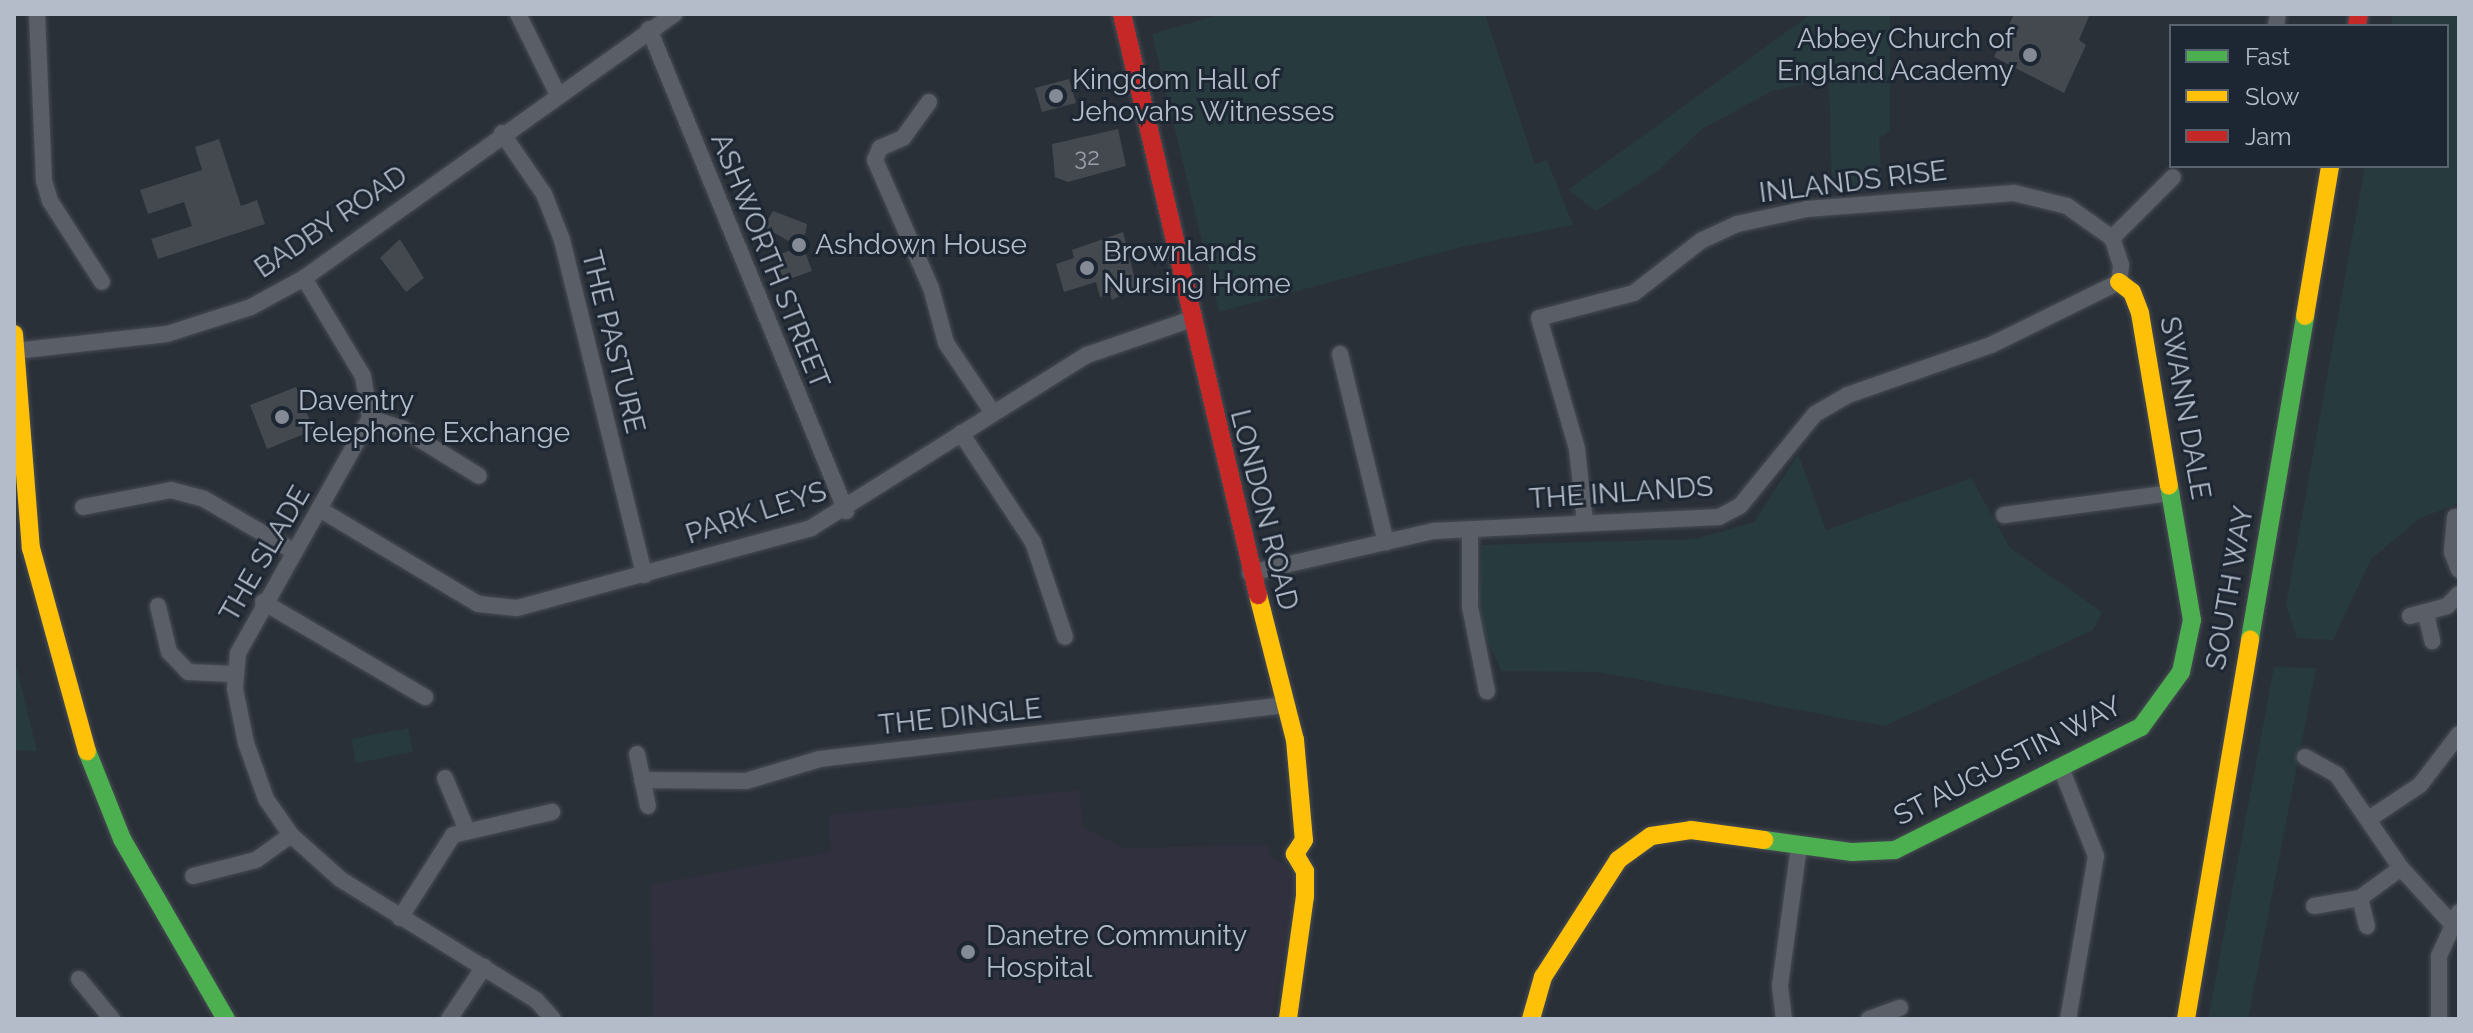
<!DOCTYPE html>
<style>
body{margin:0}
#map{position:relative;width:2473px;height:1033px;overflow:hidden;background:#2a3038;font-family:Raleway,sans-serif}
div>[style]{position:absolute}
.medical>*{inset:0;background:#31303e}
.green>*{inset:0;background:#273a3e}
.building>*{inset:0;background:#444950}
.roads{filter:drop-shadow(0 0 2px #484c53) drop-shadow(0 0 2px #484c53)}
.street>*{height:16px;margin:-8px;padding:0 8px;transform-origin:8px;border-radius:8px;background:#5a5e66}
.fast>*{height:18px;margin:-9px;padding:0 9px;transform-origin:9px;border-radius:9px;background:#4caf50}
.slow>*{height:18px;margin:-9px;padding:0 9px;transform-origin:9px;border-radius:9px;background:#ffc107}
.jam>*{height:18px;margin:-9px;padding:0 9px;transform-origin:9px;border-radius:9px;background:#c62828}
.dots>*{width:22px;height:22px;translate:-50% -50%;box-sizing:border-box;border:4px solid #1d2633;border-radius:50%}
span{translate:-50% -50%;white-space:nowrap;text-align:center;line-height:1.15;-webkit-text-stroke:6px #1d2633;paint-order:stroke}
.number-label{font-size:24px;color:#989fab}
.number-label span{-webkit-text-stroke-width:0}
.poi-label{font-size:28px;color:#b4bcc9}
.right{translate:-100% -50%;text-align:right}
.left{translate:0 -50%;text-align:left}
.street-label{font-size:28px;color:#b4bcc9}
.frame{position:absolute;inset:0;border:16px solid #b4bcc9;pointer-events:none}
.legend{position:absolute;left:2169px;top:24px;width:280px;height:144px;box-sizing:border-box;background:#1d2633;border:2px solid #59626f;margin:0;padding:10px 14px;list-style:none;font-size:24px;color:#b4bcc9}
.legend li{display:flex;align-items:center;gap:16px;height:40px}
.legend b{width:40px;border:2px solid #59626f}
</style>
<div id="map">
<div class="medical">
<i style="clip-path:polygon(1080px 790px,1082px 826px,1123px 848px,1267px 845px,1270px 857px,1285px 864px,1297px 880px,1272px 1019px,653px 1019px,651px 885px,831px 852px,828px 815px)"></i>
</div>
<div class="green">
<i style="clip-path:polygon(1222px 14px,1485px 14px,1535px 164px,1547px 160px,1573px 225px,1461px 247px,1219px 312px,1152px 34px)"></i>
<i style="clip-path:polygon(1811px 14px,1890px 14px,1890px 130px,1879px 139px,1882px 189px,1832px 190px,1829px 79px,1772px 91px,1702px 129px,1658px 171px,1596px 211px,1568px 190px)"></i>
<i style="clip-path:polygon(2393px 14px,2459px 14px,2459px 503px,2419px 519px,2371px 559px,2333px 640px,2297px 638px,2286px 605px,2365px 166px,2447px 166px,2447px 26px,2391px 26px)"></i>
<i style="clip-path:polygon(1798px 454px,1826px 530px,1971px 478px,2010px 548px,2102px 612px,2093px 630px,1884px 726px,1599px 672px,1501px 671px,1478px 618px,1482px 545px,1697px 539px,1754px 522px)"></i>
<i style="clip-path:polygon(14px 661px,15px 661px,37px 751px,14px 750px)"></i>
<i style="clip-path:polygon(2274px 667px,2316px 668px,2248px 1019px,2208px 1019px)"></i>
<i style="clip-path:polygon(408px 728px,413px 752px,356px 763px,351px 739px)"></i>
</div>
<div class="building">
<i style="clip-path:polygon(2014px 14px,2090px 14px,2079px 40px,2086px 45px,2064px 93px,1994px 57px)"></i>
<i style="clip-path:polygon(1069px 79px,1076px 103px,1042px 112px,1035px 88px)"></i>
<i style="clip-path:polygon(1118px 129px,1126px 166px,1068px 182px,1055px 177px,1052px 144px)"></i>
<i style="clip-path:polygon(219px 139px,241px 206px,257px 200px,265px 224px,158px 259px,151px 239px,192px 226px,184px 202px,148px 214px,140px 190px,202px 170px,195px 147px)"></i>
<i style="clip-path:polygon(773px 211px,807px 224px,803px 246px,812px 271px,784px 281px,775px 256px,799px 247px,764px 227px)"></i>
<i style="clip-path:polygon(1123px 232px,1137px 287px,1112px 300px,1110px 294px,1100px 297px,1096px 282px,1064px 292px,1056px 264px,1074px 258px,1072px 250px)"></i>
<i style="clip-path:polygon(400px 239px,424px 278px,406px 292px,380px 258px)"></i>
<i style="clip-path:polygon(296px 387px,314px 430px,267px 449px,250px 405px)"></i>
</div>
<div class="roads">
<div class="street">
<i style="left:37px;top:14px;width:167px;rotate:87.6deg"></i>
<i style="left:44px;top:181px;width:21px;rotate:73deg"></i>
<i style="left:50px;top:201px;width:96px;rotate:57.3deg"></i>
<i style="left:518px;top:14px;width:88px;rotate:63.7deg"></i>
<i style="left:2276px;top:26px;width:12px;rotate:-81deg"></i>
<i style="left:649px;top:29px;width:521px;rotate:67.77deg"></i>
<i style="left:929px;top:102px;width:44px;rotate:125.8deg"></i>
<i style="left:903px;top:138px;width:25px;rotate:157deg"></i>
<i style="left:880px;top:148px;width:13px;rotate:113deg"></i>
<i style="left:875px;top:160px;width:140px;rotate:66.4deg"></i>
<i style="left:931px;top:288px;width:57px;rotate:74.7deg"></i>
<i style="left:946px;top:343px;width:84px;rotate:56.1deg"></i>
<i style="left:502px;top:133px;width:74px;rotate:55.5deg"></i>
<i style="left:544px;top:194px;width:49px;rotate:68.6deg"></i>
<i style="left:562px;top:240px;width:345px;rotate:76.2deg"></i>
<i style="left:2112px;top:238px;width:86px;rotate:-45deg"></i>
<i style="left:304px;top:278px;width:114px;rotate:59deg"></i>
<i style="left:363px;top:376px;width:43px;rotate:80.5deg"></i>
<i style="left:370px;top:418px;width:270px;rotate:119.3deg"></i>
<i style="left:238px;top:653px;width:36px;rotate:95deg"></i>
<i style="left:235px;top:689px;width:55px;rotate:78.5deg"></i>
<i style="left:246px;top:743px;width:59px;rotate:70.3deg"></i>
<i style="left:266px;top:799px;width:44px;rotate:55.2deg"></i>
<i style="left:291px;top:835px;width:66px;rotate:41.9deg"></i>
<i style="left:340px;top:879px;width:230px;rotate:31.7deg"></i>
<i style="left:536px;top:1000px;width:25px;rotate:48deg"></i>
<i style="left:15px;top:351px;width:153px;rotate:-6.4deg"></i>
<i style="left:167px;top:334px;width:88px;rotate:-17.8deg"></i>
<i style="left:251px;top:307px;width:60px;rotate:-28.7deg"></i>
<i style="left:304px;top:278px;width:455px;rotate:-35.5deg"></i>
<i style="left:1340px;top:354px;width:194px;rotate:76.3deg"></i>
<i style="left:370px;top:418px;width:35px;rotate:18deg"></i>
<i style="left:403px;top:429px;width:89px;rotate:31.7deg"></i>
<i style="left:961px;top:433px;width:131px;rotate:56.6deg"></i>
<i style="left:1033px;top:542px;width:100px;rotate:71.4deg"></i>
<i style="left:83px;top:507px;width:90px;rotate:-10.9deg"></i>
<i style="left:171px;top:490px;width:34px;rotate:15deg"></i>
<i style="left:204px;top:499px;width:105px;rotate:30.2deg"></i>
<i style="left:321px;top:510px;width:183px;rotate:30.9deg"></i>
<i style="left:478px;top:604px;width:39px;rotate:6deg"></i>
<i style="left:517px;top:608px;width:305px;rotate:-15.2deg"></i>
<i style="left:811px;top:528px;width:326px;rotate:-32.1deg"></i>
<i style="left:1087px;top:355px;width:108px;rotate:-18.9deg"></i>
<i style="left:2004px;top:515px;width:169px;rotate:-7.5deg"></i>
<i style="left:2455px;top:517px;width:35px;rotate:95deg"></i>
<i style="left:2452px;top:552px;width:19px;rotate:69deg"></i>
<i style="left:1470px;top:529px;width:78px;rotate:90deg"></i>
<i style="left:1470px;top:607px;width:86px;rotate:78.6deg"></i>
<i style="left:1250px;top:573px;width:188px;rotate:-12.9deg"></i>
<i style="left:1433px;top:531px;width:286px;rotate:-2.8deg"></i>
<i style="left:1719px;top:517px;width:24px;rotate:-28deg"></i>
<i style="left:1740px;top:506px;width:119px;rotate:-50.8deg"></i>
<i style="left:1815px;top:414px;width:38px;rotate:-30deg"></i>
<i style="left:1848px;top:395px;width:151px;rotate:-19.3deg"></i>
<i style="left:1991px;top:345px;width:143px;rotate:-26.2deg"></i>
<i style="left:2119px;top:282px;width:17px;rotate:-83deg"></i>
<i style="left:2121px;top:265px;width:28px;rotate:-108deg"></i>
<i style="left:2112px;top:238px;width:55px;rotate:-144.6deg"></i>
<i style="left:2067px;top:206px;width:55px;rotate:-166.2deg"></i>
<i style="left:2014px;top:193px;width:208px;rotate:175.6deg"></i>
<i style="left:1807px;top:209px;width:72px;rotate:167.9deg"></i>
<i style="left:1737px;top:224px;width:38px;rotate:155deg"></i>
<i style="left:1702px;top:240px;width:86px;rotate:142.1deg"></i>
<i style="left:1634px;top:293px;width:98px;rotate:165.3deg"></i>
<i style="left:1539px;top:318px;width:136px;rotate:73.8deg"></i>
<i style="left:1577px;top:449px;width:74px;rotate:83.8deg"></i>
<i style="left:263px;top:602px;width:188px;rotate:30.4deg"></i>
<i style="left:158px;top:606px;width:47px;rotate:76.6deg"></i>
<i style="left:169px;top:652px;width:28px;rotate:46deg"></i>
<i style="left:188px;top:672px;width:46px;rotate:2.5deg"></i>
<i style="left:2426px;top:614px;width:28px;rotate:77deg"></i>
<i style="left:2410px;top:616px;width:38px;rotate:-15deg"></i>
<i style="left:2447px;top:606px;width:17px;rotate:-45deg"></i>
<i style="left:637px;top:754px;width:53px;rotate:78.1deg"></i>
<i style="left:2305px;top:757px;width:37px;rotate:29deg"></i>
<i style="left:2337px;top:775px;width:113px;rotate:55.5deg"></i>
<i style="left:2401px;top:868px;width:74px;rotate:47.7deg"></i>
<i style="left:2061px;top:768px;width:95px;rotate:68.3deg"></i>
<i style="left:2096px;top:856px;width:165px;rotate:99.7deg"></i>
<i style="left:445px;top:778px;width:54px;rotate:67.2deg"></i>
<i style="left:642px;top:780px;width:104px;rotate:0.6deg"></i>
<i style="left:746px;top:781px;width:77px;rotate:-16.6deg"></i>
<i style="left:820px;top:759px;width:468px;rotate:-6.6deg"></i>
<i style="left:2369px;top:819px;width:61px;rotate:-33.7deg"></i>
<i style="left:2420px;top:785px;width:64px;rotate:-52.6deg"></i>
<i style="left:193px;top:876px;width:65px;rotate:-14.3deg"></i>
<i style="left:256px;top:860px;width:43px;rotate:-35.5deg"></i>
<i style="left:2360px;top:898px;width:29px;rotate:76deg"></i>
<i style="left:2314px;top:906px;width:47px;rotate:-9.9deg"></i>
<i style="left:2360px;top:898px;width:51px;rotate:-36.2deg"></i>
<i style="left:400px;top:918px;width:98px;rotate:-57.4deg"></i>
<i style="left:453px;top:835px;width:102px;rotate:-13.1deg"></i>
<i style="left:79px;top:979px;width:52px;rotate:50.5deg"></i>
<i style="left:449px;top:1019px;width:63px;rotate:-56.1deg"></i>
<i style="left:1784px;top:1019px;width:34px;rotate:-97deg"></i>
<i style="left:1780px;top:985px;width:140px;rotate:-82.2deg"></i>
<i style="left:1869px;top:1019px;width:33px;rotate:-20deg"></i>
<i style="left:2439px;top:1019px;width:63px;rotate:-90deg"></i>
<i style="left:2439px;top:956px;width:48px;rotate:-65.6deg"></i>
</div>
<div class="fast">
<i style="left:2250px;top:639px;width:328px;rotate:-80.3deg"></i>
<i style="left:87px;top:751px;width:95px;rotate:68.3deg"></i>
<i style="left:122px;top:839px;width:208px;rotate:60deg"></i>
<i style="left:1764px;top:840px;width:89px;rotate:7.8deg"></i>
<i style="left:1852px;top:852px;width:43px;rotate:-2.7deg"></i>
<i style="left:1895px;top:850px;width:275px;rotate:-26.6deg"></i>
<i style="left:2141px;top:727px;width:68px;rotate:-54deg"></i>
<i style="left:2181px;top:672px;width:53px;rotate:-78.1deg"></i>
<i style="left:2192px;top:620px;width:136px;rotate:-99.7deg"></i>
</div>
<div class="slow">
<i style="left:2119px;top:282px;width:16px;rotate:38deg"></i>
<i style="left:2132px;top:292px;width:22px;rotate:69deg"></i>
<i style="left:2140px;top:313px;width:175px;rotate:80.5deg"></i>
<i style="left:2305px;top:316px;width:152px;rotate:-80.5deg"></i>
<i style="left:14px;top:334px;width:215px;rotate:85.5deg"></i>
<i style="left:31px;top:548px;width:211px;rotate:74.6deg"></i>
<i style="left:1258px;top:595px;width:150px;rotate:75.7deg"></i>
<i style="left:1295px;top:740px;width:100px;rotate:84.9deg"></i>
<i style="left:1304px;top:840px;width:17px;rotate:123deg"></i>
<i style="left:1295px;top:854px;width:20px;rotate:60deg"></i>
<i style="left:1305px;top:871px;width:25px;rotate:90deg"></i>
<i style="left:1305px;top:896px;width:124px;rotate:97.9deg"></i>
<i style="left:1531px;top:1019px;width:44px;rotate:-74.1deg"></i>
<i style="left:1543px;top:977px;width:139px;rotate:-57.3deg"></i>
<i style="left:1618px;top:860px;width:41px;rotate:-36deg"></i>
<i style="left:1651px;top:836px;width:40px;rotate:-8.5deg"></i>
<i style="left:1691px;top:830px;width:74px;rotate:7.8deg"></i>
<i style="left:2186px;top:1019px;width:385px;rotate:-80.4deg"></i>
</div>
<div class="jam">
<i style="left:1122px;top:14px;width:597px;rotate:76.83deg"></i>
<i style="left:2357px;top:26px;width:12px;rotate:-81deg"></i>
</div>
</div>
<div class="dots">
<i style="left:2030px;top:55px;background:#848b96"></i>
<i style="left:1056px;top:96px;background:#848b96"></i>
<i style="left:799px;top:245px;background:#848b96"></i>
<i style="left:1087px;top:268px;background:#848b96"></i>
<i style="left:282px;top:417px;background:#848b96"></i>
<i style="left:968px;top:952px;background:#848b96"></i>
</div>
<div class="number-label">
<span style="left:1087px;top:157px">32</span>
</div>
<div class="poi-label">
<span class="right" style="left:2014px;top:55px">Abbey Church of<br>England Academy</span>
<span class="left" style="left:1072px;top:96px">Kingdom Hall of<br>Jehovahs Witnesses</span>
<span class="left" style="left:815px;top:245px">Ashdown House</span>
<span class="left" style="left:1103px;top:268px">Brownlands<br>Nursing Home</span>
<span class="left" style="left:298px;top:417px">Daventry<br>Telephone Exchange</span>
<span class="left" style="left:986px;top:952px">Danetre Community<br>Hospital</span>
</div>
<div class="street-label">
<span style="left:1853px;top:182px;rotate:-7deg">INLANDS RISE</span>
<span style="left:331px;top:222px;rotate:-34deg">BADBY ROAD</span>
<span style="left:770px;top:261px;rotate:68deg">ASHWORTH STREET</span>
<span style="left:613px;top:342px;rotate:76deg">THE PASTURE</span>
<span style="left:2185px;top:408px;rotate:80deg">SWANN DALE</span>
<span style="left:1621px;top:493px;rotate:-4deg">THE INLANDS</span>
<span style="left:1264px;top:510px;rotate:76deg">LONDON ROAD</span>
<span style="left:756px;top:513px;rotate:-18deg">PARK LEYS</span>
<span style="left:265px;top:554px;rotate:-60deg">THE SLADE</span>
<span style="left:2230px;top:588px;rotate:-80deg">SOUTH WAY</span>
<span style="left:960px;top:717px;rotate:-6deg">THE DINGLE</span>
<span style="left:2008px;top:761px;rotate:-27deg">ST AUGUSTIN WAY</span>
</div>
<div class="frame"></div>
<ul class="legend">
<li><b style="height:10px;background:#4caf50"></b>Fast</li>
<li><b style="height:10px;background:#ffc107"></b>Slow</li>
<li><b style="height:10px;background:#c62828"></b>Jam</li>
</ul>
</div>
